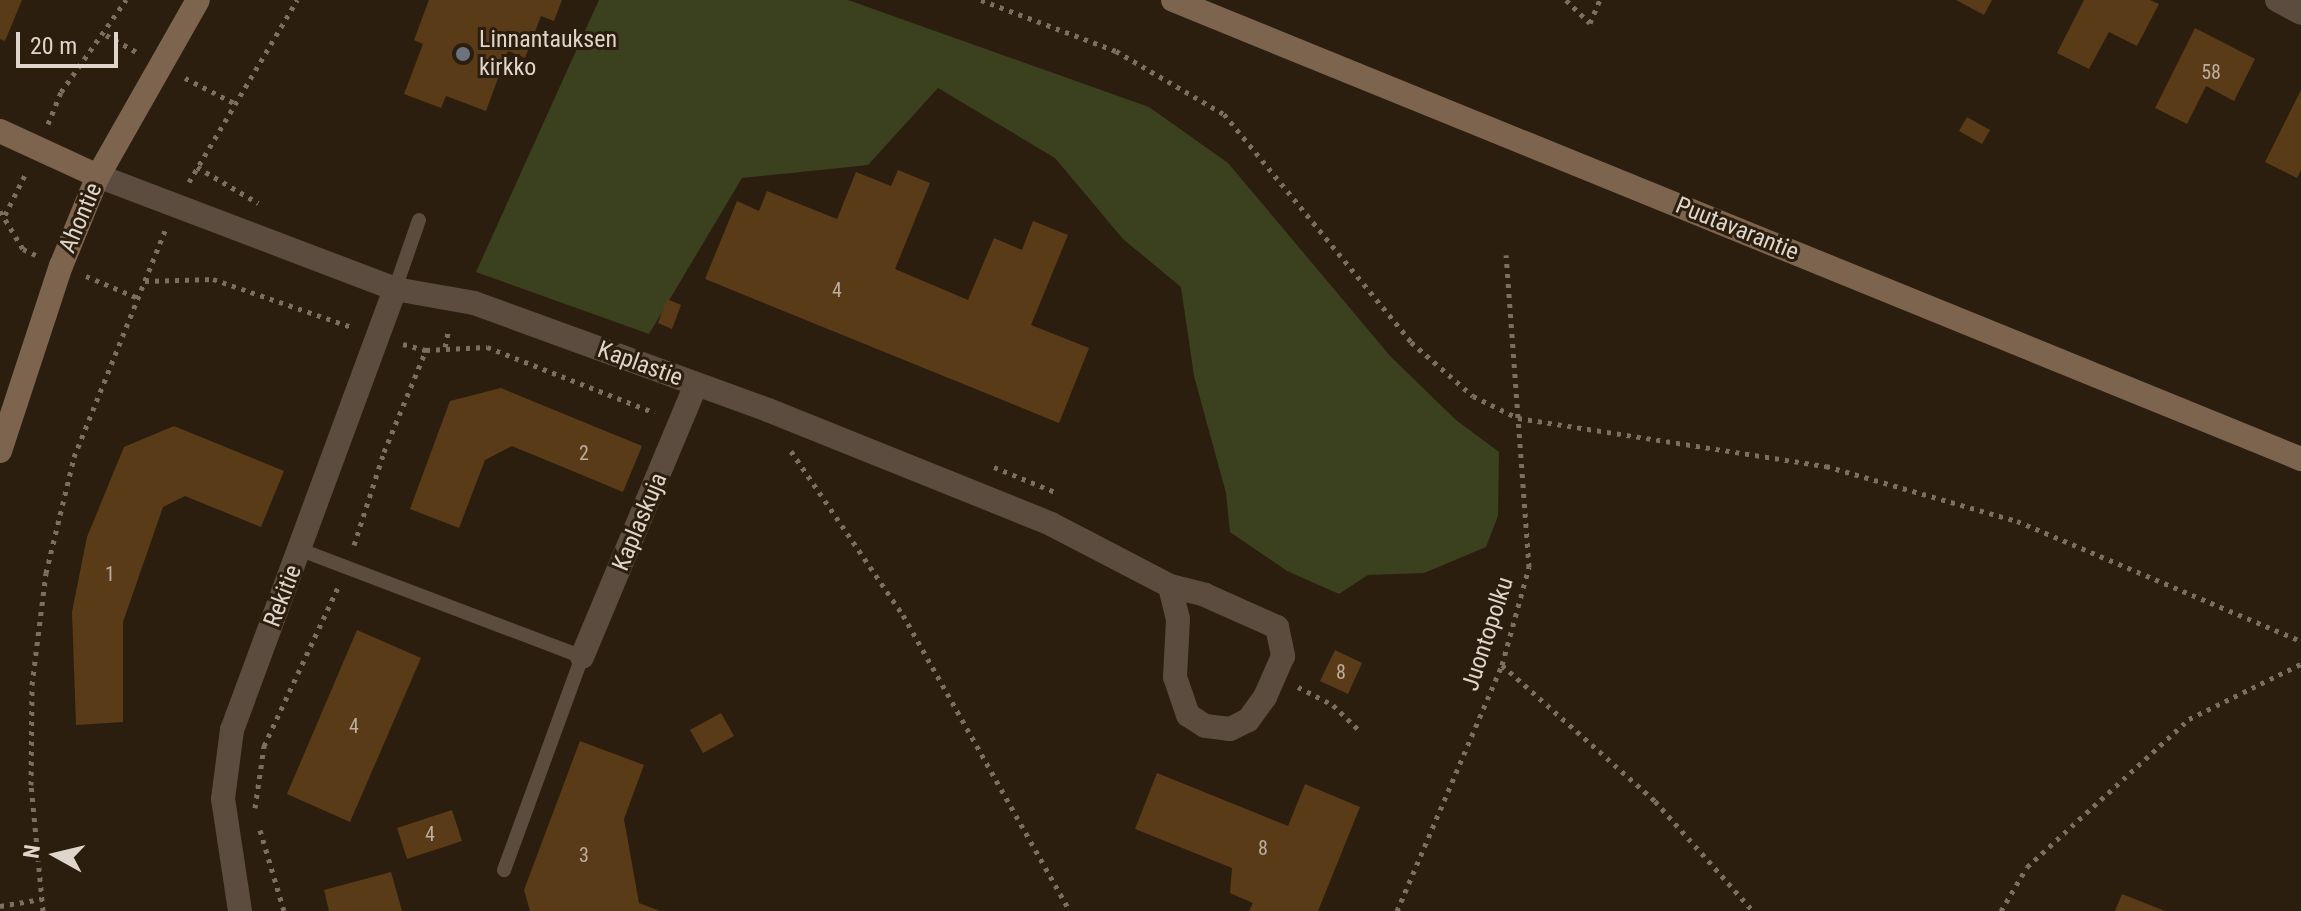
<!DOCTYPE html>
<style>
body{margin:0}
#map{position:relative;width:2301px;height:911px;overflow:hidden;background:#2c1e0e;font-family:"Roboto Condensed",sans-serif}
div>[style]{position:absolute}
.green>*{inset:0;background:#3b401f}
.building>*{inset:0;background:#593b17}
.path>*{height:5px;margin-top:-2.5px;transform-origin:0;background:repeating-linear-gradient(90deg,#7b6f62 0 4px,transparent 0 10px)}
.lane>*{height:14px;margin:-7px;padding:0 7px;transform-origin:7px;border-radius:7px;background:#5b4c3f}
.street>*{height:24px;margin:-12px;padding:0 12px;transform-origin:12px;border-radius:12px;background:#5b4c3f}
.secondary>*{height:24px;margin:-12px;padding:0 12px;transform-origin:12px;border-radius:12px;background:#7c644e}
.dots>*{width:22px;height:22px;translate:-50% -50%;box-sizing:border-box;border:4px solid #2c1e0e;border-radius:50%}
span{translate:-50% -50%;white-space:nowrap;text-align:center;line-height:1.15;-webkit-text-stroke:6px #2c1e0e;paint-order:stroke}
.number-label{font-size:20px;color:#beae9e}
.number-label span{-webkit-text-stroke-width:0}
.poi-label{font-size:24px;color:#dfd5cb}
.left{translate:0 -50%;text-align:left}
.street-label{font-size:24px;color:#dfd5cb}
.north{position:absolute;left:16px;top:815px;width:80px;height:80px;-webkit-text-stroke:6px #2c1e0e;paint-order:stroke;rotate:278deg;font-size:22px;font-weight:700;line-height:32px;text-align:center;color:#dfd5cb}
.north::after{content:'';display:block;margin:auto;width:28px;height:36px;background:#dfd5cb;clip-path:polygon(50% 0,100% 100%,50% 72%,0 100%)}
.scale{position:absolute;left:16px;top:32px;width:102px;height:36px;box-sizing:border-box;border:4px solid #dfd5cb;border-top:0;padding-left:10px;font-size:24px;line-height:28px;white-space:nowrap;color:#dfd5cb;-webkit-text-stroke:6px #2c1e0e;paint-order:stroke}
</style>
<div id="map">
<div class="green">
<i style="clip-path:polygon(599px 0,848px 0,1149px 107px,1228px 163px,1391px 357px,1456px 420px,1499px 452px,1498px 516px,1486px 547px,1424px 573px,1368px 575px,1339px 594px,1287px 571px,1230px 532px,1226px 493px,1194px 376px,1181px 287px,1123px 239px,1055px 158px,938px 88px,868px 165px,742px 178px,649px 334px,476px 272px)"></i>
</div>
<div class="building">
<i style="clip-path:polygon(0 0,22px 0,5px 41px,0 39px)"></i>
<i style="clip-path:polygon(429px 0,562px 0,554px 21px,541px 16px,525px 58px,508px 51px,486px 111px,446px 96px,441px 108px,404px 94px,423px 44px,414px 40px)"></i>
<i style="clip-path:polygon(1956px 0,1992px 0,1984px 15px)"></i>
<i style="clip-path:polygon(2084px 0,2150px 0,2159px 4px,2137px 46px,2109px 32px,2089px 69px,2057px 53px)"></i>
<i style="clip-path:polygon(2195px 28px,2255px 59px,2234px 101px,2206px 86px,2187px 124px,2155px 108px)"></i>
<i style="clip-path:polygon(2301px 90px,2301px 170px,2297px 178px,2265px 162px)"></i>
<i style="clip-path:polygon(1967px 117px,1990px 130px,1982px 144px,1959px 131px)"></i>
<i style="clip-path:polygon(898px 170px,930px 183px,895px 269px,968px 300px,994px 238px,1022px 250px,1033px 221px,1068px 235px,1031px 325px,1089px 348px,1059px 423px,705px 279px,737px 201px,759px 211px,767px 191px,837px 219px,856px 172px,891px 186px)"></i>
<i style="clip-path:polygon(667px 299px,681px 305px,672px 329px,658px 323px)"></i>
<i style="clip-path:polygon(501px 388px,642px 446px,623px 492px,512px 446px,485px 460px,459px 528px,410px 509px,450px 401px)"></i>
<i style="clip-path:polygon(174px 426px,284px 471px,261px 527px,185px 496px,163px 507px,123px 622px,123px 722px,76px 725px,72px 612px,87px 537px,124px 447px)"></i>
<i style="clip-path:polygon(357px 630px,421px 658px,350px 822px,287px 794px)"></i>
<i style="clip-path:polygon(1335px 650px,1362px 663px,1348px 694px,1320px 681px)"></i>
<i style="clip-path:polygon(721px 713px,734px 736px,703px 753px,690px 730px)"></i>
<i style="clip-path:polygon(580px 741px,644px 765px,624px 819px,639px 903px,660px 911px,530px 911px,524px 890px)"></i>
<i style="clip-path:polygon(1157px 773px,1288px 826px,1305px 784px,1360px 807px,1318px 911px,1249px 911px,1253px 903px,1230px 893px,1232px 868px,1135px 829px)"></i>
<i style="clip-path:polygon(452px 810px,462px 841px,407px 859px,397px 828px)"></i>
<i style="clip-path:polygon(391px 872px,402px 911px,329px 911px,324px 890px)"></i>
<i style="clip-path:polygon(2122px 894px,2165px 911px,2115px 911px)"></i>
</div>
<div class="path">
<i style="left:981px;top:0;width:144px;rotate:20.7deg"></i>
<i style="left:1116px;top:51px;width:125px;rotate:30.3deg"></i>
<i style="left:1224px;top:114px;width:295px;rotate:50.6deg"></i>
<i style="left:1411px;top:342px;width:82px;rotate:41.1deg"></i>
<i style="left:1473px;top:396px;width:50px;rotate:26.1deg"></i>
<i style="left:1518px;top:418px;width:312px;rotate:8.9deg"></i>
<i style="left:1826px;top:466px;width:199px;rotate:16.1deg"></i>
<i style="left:2017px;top:521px;width:308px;rotate:22.9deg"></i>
<i style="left:1566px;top:0;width:33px;rotate:44deg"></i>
<i style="left:1590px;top:23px;width:25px;rotate:-67deg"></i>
<i style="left:106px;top:35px;width:35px;rotate:29deg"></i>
<i style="left:185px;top:78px;width:55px;rotate:27deg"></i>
<i style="left:48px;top:124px;width:35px;rotate:-68deg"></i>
<i style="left:61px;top:92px;width:113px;rotate:-54.8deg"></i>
<i style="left:197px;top:167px;width:71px;rotate:30.5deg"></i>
<i style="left:189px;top:182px;width:212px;rotate:-59.3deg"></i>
<i style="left:0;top:211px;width:44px;rotate:58.8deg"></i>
<i style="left:23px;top:249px;width:14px;rotate:25deg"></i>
<i style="left:5px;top:215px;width:47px;rotate:-63.4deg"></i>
<i style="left:86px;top:276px;width:56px;rotate:22.9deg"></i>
<i style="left:145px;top:281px;width:68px;rotate:-1.7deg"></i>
<i style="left:213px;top:279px;width:147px;rotate:19.1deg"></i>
<i style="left:403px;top:344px;width:24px;rotate:15deg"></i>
<i style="left:445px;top:347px;width:19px;rotate:-78deg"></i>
<i style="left:791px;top:451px;width:199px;rotate:55.7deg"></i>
<i style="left:903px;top:615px;width:340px;rotate:60.6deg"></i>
<i style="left:994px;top:467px;width:66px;rotate:22.3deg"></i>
<i style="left:354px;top:545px;width:98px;rotate:-72.1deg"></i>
<i style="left:384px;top:452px;width:110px;rotate:-67.6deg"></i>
<i style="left:426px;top:350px;width:61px;rotate:-2.8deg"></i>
<i style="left:487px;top:347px;width:180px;rotate:21.4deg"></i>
<i style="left:1502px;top:665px;width:205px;rotate:41.6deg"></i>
<i style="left:1655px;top:801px;width:147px;rotate:48.3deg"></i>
<i style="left:1298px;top:687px;width:39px;rotate:27deg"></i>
<i style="left:1333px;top:705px;width:36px;rotate:44deg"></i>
<i style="left:255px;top:808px;width:63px;rotate:-81.7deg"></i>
<i style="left:264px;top:746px;width:175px;rotate:-65deg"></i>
<i style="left:260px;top:830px;width:84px;rotate:73.5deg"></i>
<i style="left:0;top:906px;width:42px;rotate:-9.7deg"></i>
<i style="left:43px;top:911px;width:127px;rotate:-95.4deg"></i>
<i style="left:31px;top:785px;width:100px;rotate:-89.4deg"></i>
<i style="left:32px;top:685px;width:113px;rotate:-82.9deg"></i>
<i style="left:46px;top:573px;width:119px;rotate:-76.4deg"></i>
<i style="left:74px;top:457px;width:244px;rotate:-68.1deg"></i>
<i style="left:1397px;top:911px;width:267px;rotate:-66.9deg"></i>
<i style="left:1502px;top:665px;width:102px;rotate:-74.6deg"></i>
<i style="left:1529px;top:567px;width:313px;rotate:-94.2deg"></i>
<i style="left:2001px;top:911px;width:51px;rotate:-59.4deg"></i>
<i style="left:2027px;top:867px;width:219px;rotate:-42.4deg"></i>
<i style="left:2189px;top:719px;width:125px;rotate:-26.2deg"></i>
</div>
<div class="lane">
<i style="left:395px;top:289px;width:73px;rotate:-70.8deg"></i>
<i style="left:301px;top:550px;width:301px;rotate:20.8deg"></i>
<i style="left:582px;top:657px;width:227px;rotate:110.1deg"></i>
</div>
<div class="street">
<i style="left:2277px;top:0;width:27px;rotate:28deg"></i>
<i style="left:98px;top:176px;width:318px;rotate:20.8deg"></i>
<i style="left:395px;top:289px;width:80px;rotate:10deg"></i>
<i style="left:474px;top:303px;width:313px;rotate:20deg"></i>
<i style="left:768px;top:410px;width:305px;rotate:21.9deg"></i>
<i style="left:1051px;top:524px;width:134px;rotate:27.5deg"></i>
<i style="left:1170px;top:586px;width:36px;rotate:14deg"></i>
<i style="left:1205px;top:595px;width:79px;rotate:24deg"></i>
<i style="left:1277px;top:627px;width:30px;rotate:78deg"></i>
<i style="left:1283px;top:656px;width:45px;rotate:113.7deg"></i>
<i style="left:1265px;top:697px;width:29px;rotate:126deg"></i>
<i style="left:1248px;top:720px;width:20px;rotate:153deg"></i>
<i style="left:1230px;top:729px;width:25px;rotate:-173deg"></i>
<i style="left:1205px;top:726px;width:20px;rotate:-147deg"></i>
<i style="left:1188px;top:715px;width:40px;rotate:-108.9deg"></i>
<i style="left:1175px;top:677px;width:58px;rotate:-87deg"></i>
<i style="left:1178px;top:619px;width:34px;rotate:-104deg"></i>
<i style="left:582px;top:657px;width:295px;rotate:-67.3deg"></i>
<i style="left:240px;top:911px;width:113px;rotate:-98.6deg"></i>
<i style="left:223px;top:799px;width:70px;rotate:-82.6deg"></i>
<i style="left:232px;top:730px;width:470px;rotate:-69.7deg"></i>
</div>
<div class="secondary">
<i style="left:1173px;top:0;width:1218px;rotate:22.14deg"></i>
<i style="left:0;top:131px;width:108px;rotate:24.7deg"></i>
<i style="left:0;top:451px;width:195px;rotate:-71.8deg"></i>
<i style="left:61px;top:266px;width:97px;rotate:-67.7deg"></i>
<i style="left:98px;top:176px;width:202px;rotate:-60.4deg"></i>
</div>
<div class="dots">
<i style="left:463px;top:54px;background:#6b7280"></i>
</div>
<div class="number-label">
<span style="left:2211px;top:72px">58</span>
<span style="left:837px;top:290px">4</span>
<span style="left:584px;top:453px">2</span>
<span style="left:110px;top:574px">1</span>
<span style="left:1341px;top:672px">8</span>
<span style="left:354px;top:726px">4</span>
<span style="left:430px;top:834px">4</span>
<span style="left:1263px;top:848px">8</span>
<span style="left:584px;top:855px">3</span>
</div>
<div class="poi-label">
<span class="left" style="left:479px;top:54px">Linnantauksen<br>kirkko</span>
</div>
<div class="street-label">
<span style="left:81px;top:218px;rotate:-67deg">Ahontie</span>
<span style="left:1737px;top:229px;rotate:22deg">Puutavarantie</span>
<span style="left:640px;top:364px;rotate:20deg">Kaplastie</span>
<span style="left:640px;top:522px;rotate:-67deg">Kaplaskuja</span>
<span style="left:283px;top:596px;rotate:-69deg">Rekitie</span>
<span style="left:1488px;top:634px;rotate:-72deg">Juontopolku</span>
</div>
<div class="north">N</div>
<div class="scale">20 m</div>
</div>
